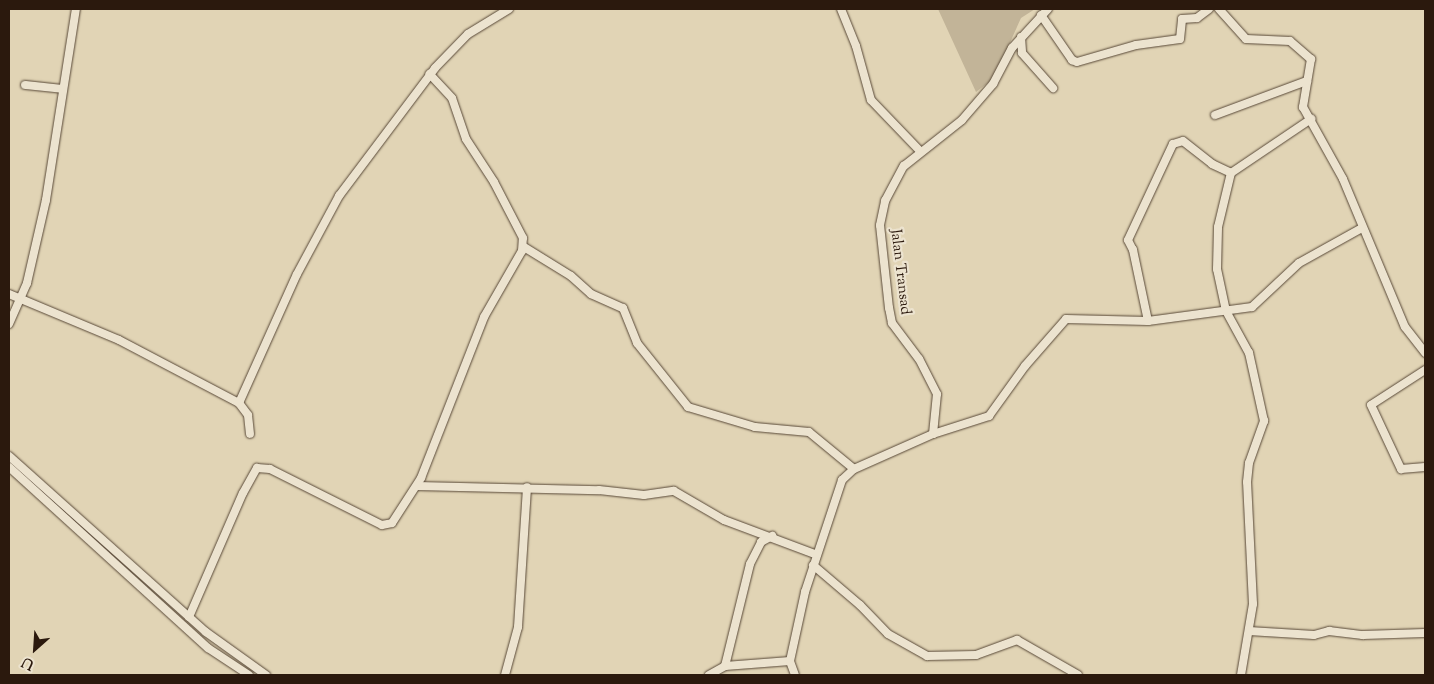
<!DOCTYPE html>
<style>
body{margin:0}
#map{position:relative;width:1434px;height:684px;overflow:hidden;background:#e1d4b5;font-family:"Sorts Mill Goudy",serif}
div>[style]{position:absolute}
.green>*{inset:0;background:#c2b498}
.roads{filter:drop-shadow(0 0 1px #584837) drop-shadow(0 0 1px #584837)}
.minor>*{height:8px;margin:-4px;padding:0 4px;transform-origin:4px;border-radius:4px;background:#ece3cf}
span{translate:-50% -50%;white-space:nowrap;text-align:center;line-height:1.15;-webkit-text-stroke:4.5px #ece3cf;paint-order:stroke}
.street-label{font-size:15px;color:#2b190d}
.frame{position:absolute;inset:0;border:10px solid #2b190d;pointer-events:none}
.north{position:absolute;left:10px;top:624px;width:50px;height:50px;-webkit-text-stroke:4px #ece3cf;paint-order:stroke;rotate:206deg;font-size:14px;font-weight:700;line-height:20px;text-align:center;color:#2b190d}
.north::after{content:'';display:block;margin:auto;width:18px;height:22px;background:#2b190d;clip-path:polygon(50% 0,100% 100%,50% 72%,0 100%)}
</style>
<div id="map">
<div class="green">
<i style="clip-path:polygon(938px 9px,1035px 9px,1021px 18px,994px 78px,976px 92px)"></i>
</div>
<div class="roads">
<div class="minor">
<i style="left:841px;top:9px;width:40px;rotate:68deg"></i>
<i style="left:856px;top:46px;width:56px;rotate:74.5deg"></i>
<i style="left:871px;top:100px;width:71px;rotate:46.1deg"></i>
<i style="left:1219px;top:9px;width:40px;rotate:48deg"></i>
<i style="left:1246px;top:39px;width:44px;rotate:2.6deg"></i>
<i style="left:1290px;top:41px;width:28px;rotate:41deg"></i>
<i style="left:1311px;top:59px;width:49px;rotate:99.5deg"></i>
<i style="left:1303px;top:107px;width:82px;rotate:60.9deg"></i>
<i style="left:1343px;top:179px;width:160px;rotate:67.3deg"></i>
<i style="left:1405px;top:327px;width:33px;rotate:52deg"></i>
<i style="left:1041px;top:15px;width:55px;rotate:55.4deg"></i>
<i style="left:1072px;top:60px;width:5px;rotate:22deg"></i>
<i style="left:1077px;top:62px;width:61px;rotate:-16.1deg"></i>
<i style="left:1136px;top:45px;width:44px;rotate:-7.8deg"></i>
<i style="left:1180px;top:39px;width:20px;rotate:-84deg"></i>
<i style="left:1182px;top:19px;width:15px;rotate:-4deg"></i>
<i style="left:1197px;top:18px;width:15px;rotate:-37deg"></i>
<i style="left:1021px;top:37px;width:16px;rotate:86deg"></i>
<i style="left:1022px;top:53px;width:47px;rotate:48.5deg"></i>
<i style="left:25px;top:85px;width:38px;rotate:6deg"></i>
<i style="left:1215px;top:115px;width:98px;rotate:-20.3deg"></i>
<i style="left:524px;top:247px;width:55px;rotate:31.7deg"></i>
<i style="left:571px;top:276px;width:27px;rotate:42deg"></i>
<i style="left:591px;top:294px;width:35px;rotate:24deg"></i>
<i style="left:623px;top:308px;width:38px;rotate:68deg"></i>
<i style="left:637px;top:343px;width:82px;rotate:51.4deg"></i>
<i style="left:688px;top:407px;width:70px;rotate:16.6deg"></i>
<i style="left:755px;top:427px;width:54px;rotate:5.3deg"></i>
<i style="left:809px;top:432px;width:58px;rotate:39.4deg"></i>
<i style="left:9px;top:294px;width:119px;rotate:22.7deg"></i>
<i style="left:119px;top:340px;width:136px;rotate:27.7deg"></i>
<i style="left:239px;top:403px;width:15px;rotate:53deg"></i>
<i style="left:248px;top:415px;width:19px;rotate:84deg"></i>
<i style="left:1148px;top:321px;width:73px;rotate:-101.9deg"></i>
<i style="left:1133px;top:250px;width:11px;rotate:-117deg"></i>
<i style="left:1128px;top:240px;width:106px;rotate:-64.9deg"></i>
<i style="left:1173px;top:144px;width:10px;rotate:-17deg"></i>
<i style="left:1183px;top:141px;width:37px;rotate:38deg"></i>
<i style="left:1212px;top:164px;width:21px;rotate:25deg"></i>
<i style="left:9px;top:324px;width:45px;rotate:-66.3deg"></i>
<i style="left:27px;top:283px;width:85px;rotate:-77.1deg"></i>
<i style="left:46px;top:200px;width:193px;rotate:-81.1deg"></i>
<i style="left:1425px;top:370px;width:64px;rotate:147.1deg"></i>
<i style="left:1371px;top:405px;width:71px;rotate:64.9deg"></i>
<i style="left:1401px;top:469px;width:24px;rotate:-5deg"></i>
<i style="left:239px;top:403px;width:141px;rotate:-65.8deg"></i>
<i style="left:297px;top:274px;width:89px;rotate:-61.7deg"></i>
<i style="left:339px;top:196px;width:160px;rotate:-53.1deg"></i>
<i style="left:435px;top:68px;width:47px;rotate:-45.9deg"></i>
<i style="left:468px;top:34px;width:48px;rotate:-31.4deg"></i>
<i style="left:933px;top:434px;width:59px;rotate:-17.8deg"></i>
<i style="left:989px;top:416px;width:62px;rotate:-54.2deg"></i>
<i style="left:1025px;top:366px;width:62px;rotate:-48.9deg"></i>
<i style="left:1066px;top:319px;width:82px;rotate:1.4deg"></i>
<i style="left:1148px;top:321px;width:105px;rotate:-7.7deg"></i>
<i style="left:1252px;top:307px;width:64px;rotate:-43.1deg"></i>
<i style="left:1299px;top:263px;width:72px;rotate:-29.1deg"></i>
<i style="left:9px;top:456px;width:264px;rotate:41.8deg"></i>
<i style="left:206px;top:632px;width:74px;rotate:35.6deg"></i>
<i style="left:9px;top:467px;width:269px;rotate:42.3deg"></i>
<i style="left:208px;top:648px;width:49px;rotate:33.4deg"></i>
<i style="left:417px;top:486px;width:182px;rotate:1.3deg"></i>
<i style="left:599px;top:490px;width:45px;rotate:6.3deg"></i>
<i style="left:644px;top:495px;width:30px;rotate:-8deg"></i>
<i style="left:674px;top:491px;width:58px;rotate:30.1deg"></i>
<i style="left:724px;top:520px;width:99px;rotate:20.6deg"></i>
<i style="left:813px;top:565px;width:62px;rotate:40.4deg"></i>
<i style="left:860px;top:605px;width:40px;rotate:46deg"></i>
<i style="left:888px;top:634px;width:45px;rotate:29.4deg"></i>
<i style="left:927px;top:656px;width:49px;rotate:-1.2deg"></i>
<i style="left:976px;top:655px;width:44px;rotate:-20.1deg"></i>
<i style="left:1017px;top:640px;width:70px;rotate:29.8deg"></i>
<i style="left:189px;top:617px;width:135px;rotate:-66.5deg"></i>
<i style="left:243px;top:493px;width:29px;rotate:-61deg"></i>
<i style="left:257px;top:468px;width:13px;rotate:4deg"></i>
<i style="left:270px;top:469px;width:125px;rotate:26.6deg"></i>
<i style="left:382px;top:525px;width:10px;rotate:-11deg"></i>
<i style="left:392px;top:523px;width:54px;rotate:-57.2deg"></i>
<i style="left:421px;top:478px;width:173px;rotate:-68.6deg"></i>
<i style="left:484px;top:317px;width:76px;rotate:-60.1deg"></i>
<i style="left:522px;top:251px;width:13px;rotate:-86deg"></i>
<i style="left:523px;top:238px;width:63px;rotate:-117.4deg"></i>
<i style="left:494px;top:182px;width:51px;rotate:-123.1deg"></i>
<i style="left:466px;top:139px;width:43px;rotate:-108.9deg"></i>
<i style="left:452px;top:98px;width:33px;rotate:-133deg"></i>
<i style="left:1249px;top:631px;width:65px;rotate:3.5deg"></i>
<i style="left:1314px;top:635px;width:16px;rotate:-15deg"></i>
<i style="left:1329px;top:631px;width:34px;rotate:7deg"></i>
<i style="left:1363px;top:635px;width:62px;rotate:-1.8deg"></i>
<i style="left:725px;top:666px;width:105px;rotate:-76.2deg"></i>
<i style="left:750px;top:564px;width:25px;rotate:-63deg"></i>
<i style="left:761px;top:542px;width:13px;rotate:-29deg"></i>
<i style="left:505px;top:675px;width:50px;rotate:-74.8deg"></i>
<i style="left:518px;top:627px;width:140px;rotate:-86.3deg"></i>
<i style="left:709px;top:675px;width:18px;rotate:-29deg"></i>
<i style="left:725px;top:666px;width:65px;rotate:-4.4deg"></i>
<i style="left:795px;top:675px;width:15px;rotate:-110deg"></i>
<i style="left:790px;top:661px;width:71px;rotate:-77.7deg"></i>
<i style="left:805px;top:592px;width:118px;rotate:-71.7deg"></i>
<i style="left:842px;top:480px;width:16px;rotate:-43deg"></i>
<i style="left:854px;top:469px;width:86px;rotate:-23.9deg"></i>
<i style="left:933px;top:434px;width:40px;rotate:-84.3deg"></i>
<i style="left:937px;top:394px;width:39px;rotate:-117deg"></i>
<i style="left:919px;top:359px;width:45px;rotate:-126.9deg"></i>
<i style="left:892px;top:323px;width:15px;rotate:-101deg"></i>
<i style="left:889px;top:308px;width:83px;rotate:-96.2deg"></i>
<i style="left:880px;top:225px;width:25px;rotate:-78deg"></i>
<i style="left:885px;top:201px;width:40px;rotate:-62deg"></i>
<i style="left:904px;top:166px;width:74px;rotate:-38.4deg"></i>
<i style="left:962px;top:120px;width:48px;rotate:-49.3deg"></i>
<i style="left:993px;top:84px;width:41px;rotate:-62.2deg"></i>
<i style="left:1012px;top:48px;width:53px;rotate:-47.3deg"></i>
<i style="left:1241px;top:675px;width:72px;rotate:-80.4deg"></i>
<i style="left:1253px;top:604px;width:122px;rotate:-92.8deg"></i>
<i style="left:1247px;top:482px;width:19px;rotate:-84deg"></i>
<i style="left:1249px;top:463px;width:45px;rotate:-70.3deg"></i>
<i style="left:1264px;top:421px;width:70px;rotate:-102.4deg"></i>
<i style="left:1249px;top:353px;width:48px;rotate:-118.7deg"></i>
<i style="left:1226px;top:311px;width:43px;rotate:-102.1deg"></i>
<i style="left:1217px;top:269px;width:42px;rotate:-88.6deg"></i>
<i style="left:1218px;top:227px;width:56px;rotate:-76.5deg"></i>
<i style="left:1231px;top:173px;width:97px;rotate:-34deg"></i>
</div>
</div>
<div class="street-label">
<span style="left:900px;top:272px;rotate:83deg">Jalan Transad</span>
</div>
<div class="frame"></div>
<div class="north">U</div>
</div>
